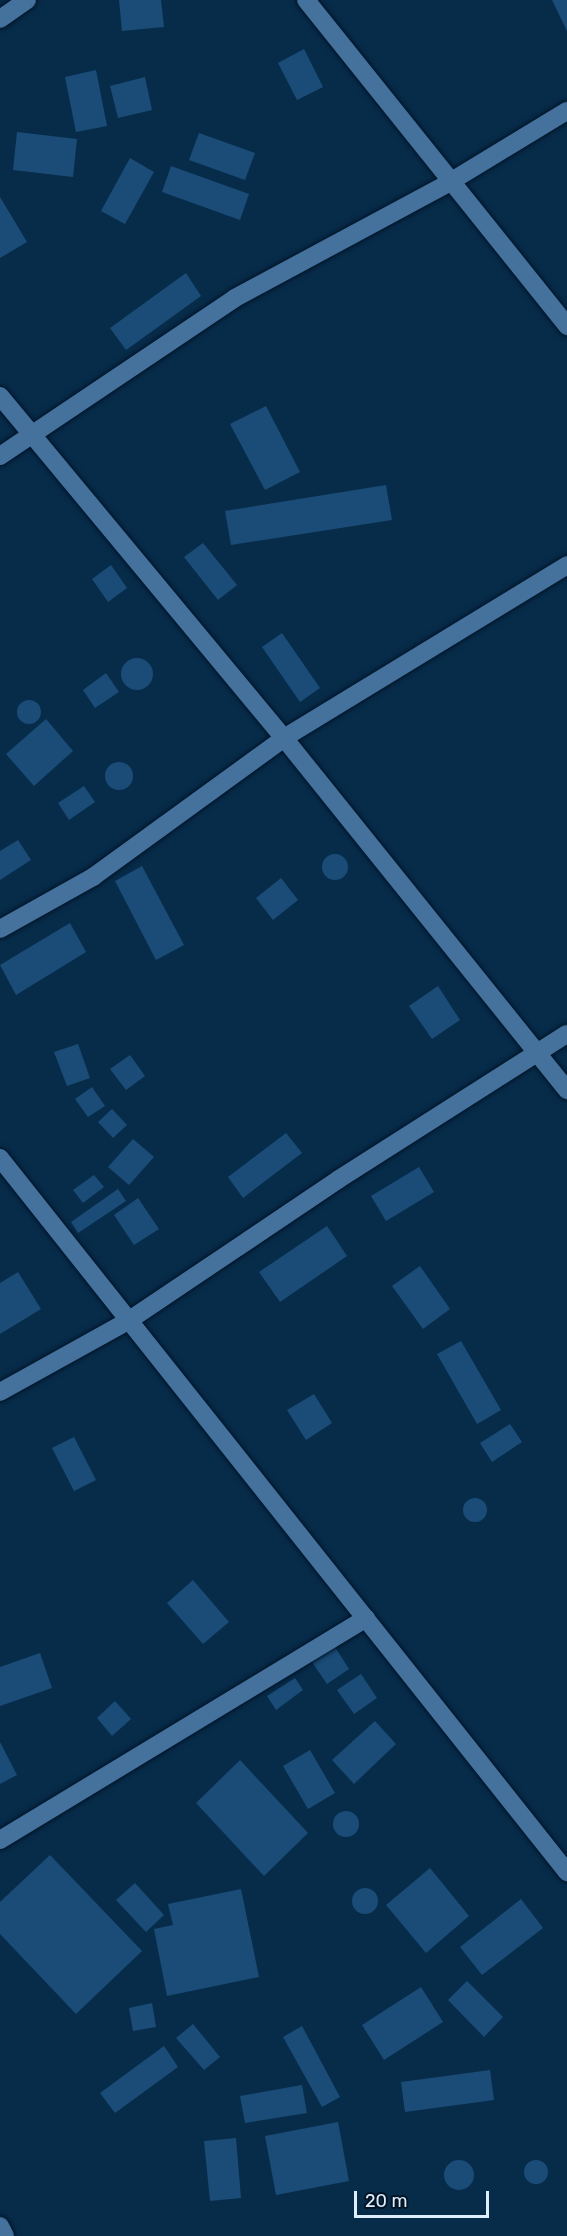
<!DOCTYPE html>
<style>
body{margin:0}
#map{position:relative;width:567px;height:2236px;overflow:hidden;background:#072c4a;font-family:Rubik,sans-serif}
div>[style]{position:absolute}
.building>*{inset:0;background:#1a4c77}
.round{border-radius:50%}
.roads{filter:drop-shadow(0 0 2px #001428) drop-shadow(0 0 2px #001428)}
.minor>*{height:18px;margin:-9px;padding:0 9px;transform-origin:9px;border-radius:9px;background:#44729d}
.tertiary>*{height:18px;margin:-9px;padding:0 9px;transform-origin:9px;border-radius:9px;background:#44729d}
span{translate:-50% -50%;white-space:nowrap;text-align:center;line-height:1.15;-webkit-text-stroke:4.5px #031424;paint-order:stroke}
.scale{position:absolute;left:354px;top:2191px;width:135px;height:27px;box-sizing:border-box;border:3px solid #dfeefd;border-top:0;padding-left:8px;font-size:18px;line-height:21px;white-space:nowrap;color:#dfeefd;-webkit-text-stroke:4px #031424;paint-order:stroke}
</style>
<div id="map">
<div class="building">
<i style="clip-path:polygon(119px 0,161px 0,164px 27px,122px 31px)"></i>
<i style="clip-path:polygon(552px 0,567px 0,567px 31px)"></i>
<i style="clip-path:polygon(304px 49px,323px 87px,297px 100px,278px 63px)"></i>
<i style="clip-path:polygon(96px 70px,107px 126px,76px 132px,65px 77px)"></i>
<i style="clip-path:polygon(145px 77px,152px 110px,118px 118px,110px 86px)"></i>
<i style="clip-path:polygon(17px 132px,77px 139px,73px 177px,13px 170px)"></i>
<i style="clip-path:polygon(199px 133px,255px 153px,245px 180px,189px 160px)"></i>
<i style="clip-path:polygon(130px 158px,154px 172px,125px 224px,101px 211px)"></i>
<i style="clip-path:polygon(171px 166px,249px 194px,240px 220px,162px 192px)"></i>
<i style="clip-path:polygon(0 197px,27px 242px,0 258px)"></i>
<i style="clip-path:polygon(186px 273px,201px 296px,126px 350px,110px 328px)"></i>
<i style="clip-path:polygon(266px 406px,300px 472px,265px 490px,230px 424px)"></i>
<i style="clip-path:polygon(386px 485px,392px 520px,231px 545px,225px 511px)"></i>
<i style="clip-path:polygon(203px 543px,237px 585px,218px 600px,184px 557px)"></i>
<i style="clip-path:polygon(111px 565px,127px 588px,108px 602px,92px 579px)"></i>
<i style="clip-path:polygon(282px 633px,320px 688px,300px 702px,262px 647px)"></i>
<i class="round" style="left:121px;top:658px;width:32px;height:32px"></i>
<i style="clip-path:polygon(106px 673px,119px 692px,95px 708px,83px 690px)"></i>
<i class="round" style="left:17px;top:700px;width:24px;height:24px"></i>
<i style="clip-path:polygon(46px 719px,73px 751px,34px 786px,6px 754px)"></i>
<i class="round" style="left:105px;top:762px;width:28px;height:28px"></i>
<i style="clip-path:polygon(84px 786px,95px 802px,69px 820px,58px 803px)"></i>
<i style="clip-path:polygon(18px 840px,31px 860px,0 880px,0 851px)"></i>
<i class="round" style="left:322px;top:854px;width:26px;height:26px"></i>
<i style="clip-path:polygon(142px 866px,184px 945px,156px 960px,115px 881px)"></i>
<i style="clip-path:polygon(281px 878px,298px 900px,273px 920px,256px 898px)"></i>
<i style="clip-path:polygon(70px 923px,86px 952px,16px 995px,0 965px)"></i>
<i style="clip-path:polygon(438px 986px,460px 1020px,432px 1039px,409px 1006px)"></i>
<i style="clip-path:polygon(78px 1044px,90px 1078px,67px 1086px,54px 1052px)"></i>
<i style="clip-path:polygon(130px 1055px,145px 1076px,126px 1090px,110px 1069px)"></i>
<i style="clip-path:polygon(92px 1087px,105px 1106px,88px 1117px,75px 1099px)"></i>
<i style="clip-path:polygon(112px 1109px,127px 1125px,113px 1138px,98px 1122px)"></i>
<i style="clip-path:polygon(286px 1133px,302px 1153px,243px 1198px,228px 1177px)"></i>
<i style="clip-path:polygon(133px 1139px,154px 1157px,129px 1185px,108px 1167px)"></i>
<i style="clip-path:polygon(419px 1167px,434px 1192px,386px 1221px,371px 1196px)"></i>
<i style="clip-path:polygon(94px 1175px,104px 1187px,83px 1203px,73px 1190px)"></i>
<i style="clip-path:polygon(118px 1189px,126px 1201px,78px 1233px,71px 1222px)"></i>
<i style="clip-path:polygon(138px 1198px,159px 1229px,134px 1245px,114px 1215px)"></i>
<i style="clip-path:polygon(327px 1226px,347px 1256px,280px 1302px,259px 1272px)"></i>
<i style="clip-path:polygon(420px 1266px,450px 1309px,423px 1329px,392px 1286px)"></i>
<i style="clip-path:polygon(18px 1272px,41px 1309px,0 1334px,0 1283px)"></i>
<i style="clip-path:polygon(461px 1341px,501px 1410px,477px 1424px,437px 1354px)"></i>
<i style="clip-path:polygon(314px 1394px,332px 1423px,306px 1440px,287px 1410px)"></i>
<i style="clip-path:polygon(510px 1424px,522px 1442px,492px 1462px,480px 1443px)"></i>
<i style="clip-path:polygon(74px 1437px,96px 1480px,74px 1491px,52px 1448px)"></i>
<i class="round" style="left:463px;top:1498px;width:24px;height:24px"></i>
<i style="clip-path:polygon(193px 1580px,229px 1622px,203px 1644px,167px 1603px)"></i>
<i style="clip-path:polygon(335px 1647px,349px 1669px,327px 1684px,312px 1662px)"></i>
<i style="clip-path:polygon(40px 1653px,52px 1688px,0 1706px,0 1667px)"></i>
<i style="clip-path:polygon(361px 1674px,377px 1698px,354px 1714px,337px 1690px)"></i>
<i style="clip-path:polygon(295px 1678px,303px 1690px,276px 1710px,267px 1696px)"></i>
<i style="clip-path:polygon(115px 1701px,131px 1719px,112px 1736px,97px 1718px)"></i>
<i style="clip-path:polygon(375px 1721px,396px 1744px,354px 1784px,332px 1760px)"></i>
<i style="clip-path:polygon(0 1742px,17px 1775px,0 1784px)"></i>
<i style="clip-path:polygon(310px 1750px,335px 1793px,308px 1809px,283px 1766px)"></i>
<i style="clip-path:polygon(240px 1760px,308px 1833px,264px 1876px,196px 1803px)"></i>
<i class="round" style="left:333px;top:1811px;width:26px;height:26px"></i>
<i style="clip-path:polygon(50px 1855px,142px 1951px,76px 2014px,0 1934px,0 1902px)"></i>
<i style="clip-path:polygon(430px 1868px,469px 1916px,426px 1953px,386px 1905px)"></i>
<i style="clip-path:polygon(135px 1883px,164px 1915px,146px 1932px,116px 1900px)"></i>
<i class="round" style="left:352px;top:1888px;width:26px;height:26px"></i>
<i style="clip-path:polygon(241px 1889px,259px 1977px,167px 1996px,154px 1929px,173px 1925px,168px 1904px)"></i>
<i style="clip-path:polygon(521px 1899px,543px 1928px,482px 1975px,460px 1947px)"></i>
<i style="clip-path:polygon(467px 1981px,503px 2017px,484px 2037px,448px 2000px)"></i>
<i style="clip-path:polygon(421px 1987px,443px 2022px,384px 2060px,362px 2025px)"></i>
<i style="clip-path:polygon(152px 2003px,156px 2027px,133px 2031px,129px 2008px)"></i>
<i style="clip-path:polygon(193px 2024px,220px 2057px,204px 2070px,176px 2038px)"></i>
<i style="clip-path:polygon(302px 2026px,340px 2097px,322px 2107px,283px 2037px)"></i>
<i style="clip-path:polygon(164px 2046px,178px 2067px,115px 2113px,100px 2093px)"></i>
<i style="clip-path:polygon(490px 2070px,494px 2100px,405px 2112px,401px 2082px)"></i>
<i style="clip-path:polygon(302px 2085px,307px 2113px,245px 2123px,240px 2096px)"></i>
<i style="clip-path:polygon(338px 2122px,349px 2181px,276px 2195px,265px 2136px)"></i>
<i style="clip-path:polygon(236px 2138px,241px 2198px,210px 2201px,204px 2141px)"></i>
<i class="round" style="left:524px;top:2160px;width:24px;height:24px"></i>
<i class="round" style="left:444px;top:2160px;width:30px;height:30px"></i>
</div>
<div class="roads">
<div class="minor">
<i style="left:306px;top:0;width:418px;rotate:51.3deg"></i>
<i style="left:0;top:19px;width:33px;rotate:-35deg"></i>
<i style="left:0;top:396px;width:445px;rotate:50.3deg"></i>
<i style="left:284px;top:738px;width:452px;rotate:51.2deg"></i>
<i style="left:0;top:456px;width:283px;rotate:-33.9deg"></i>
<i style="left:235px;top:298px;width:244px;rotate:-28.3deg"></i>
<i style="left:450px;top:182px;width:137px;rotate:-31.3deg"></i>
<i style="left:0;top:929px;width:107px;rotate:-29.2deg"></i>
<i style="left:93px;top:877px;width:236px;rotate:-36deg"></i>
<i style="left:284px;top:738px;width:332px;rotate:-31.4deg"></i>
<i style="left:0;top:1158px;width:912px;rotate:51.55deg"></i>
<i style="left:0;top:1392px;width:146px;rotate:-29deg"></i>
<i style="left:128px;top:1321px;width:254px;rotate:-33.9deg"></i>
<i style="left:339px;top:1179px;width:270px;rotate:-32.5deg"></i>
<i style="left:0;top:1840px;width:428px;rotate:-31.2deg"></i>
</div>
<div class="tertiary">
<i style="left:0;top:2226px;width:11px;rotate:63deg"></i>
</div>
</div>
<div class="scale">20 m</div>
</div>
